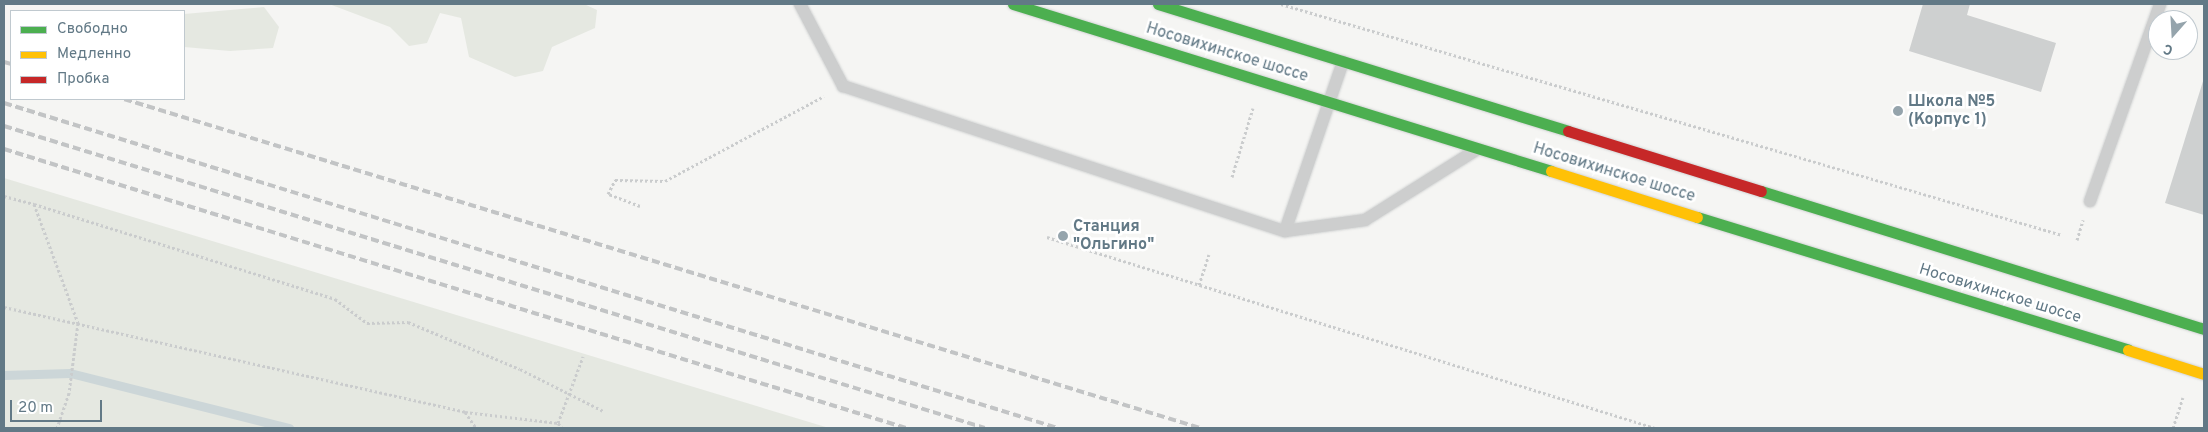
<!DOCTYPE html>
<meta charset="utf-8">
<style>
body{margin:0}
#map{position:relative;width:2208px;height:432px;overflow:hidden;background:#f5f5f3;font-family:Overpass,sans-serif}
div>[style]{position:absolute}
.green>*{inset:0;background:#e5e8e1}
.stream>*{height:9px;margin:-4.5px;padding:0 4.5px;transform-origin:4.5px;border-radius:4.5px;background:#ccd6d8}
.building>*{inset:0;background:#ced0d0}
.path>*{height:3px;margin-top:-1.5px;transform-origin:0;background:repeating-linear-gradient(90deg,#cacccd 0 2.5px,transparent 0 5px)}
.roads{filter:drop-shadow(0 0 1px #d1d3d3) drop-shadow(0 0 1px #d1d3d3)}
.lane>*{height:12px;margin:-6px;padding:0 6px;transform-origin:6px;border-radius:6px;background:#cdcece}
.fast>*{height:11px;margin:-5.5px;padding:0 5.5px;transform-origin:5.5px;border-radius:5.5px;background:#4caf50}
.slow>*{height:11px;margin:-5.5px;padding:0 5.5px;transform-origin:5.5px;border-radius:5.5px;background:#ffc107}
.jam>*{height:11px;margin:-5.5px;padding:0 5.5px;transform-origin:5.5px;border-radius:5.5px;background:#c62828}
.rail>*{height:4px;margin-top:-2px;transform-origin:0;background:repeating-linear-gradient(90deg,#c2c4c5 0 8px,transparent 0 12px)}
.dots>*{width:14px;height:14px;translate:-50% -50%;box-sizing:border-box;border:2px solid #fff;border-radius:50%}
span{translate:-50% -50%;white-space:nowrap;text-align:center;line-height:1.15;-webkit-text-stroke:5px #fff;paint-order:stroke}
.street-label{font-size:16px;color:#627986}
.poi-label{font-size:16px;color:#627986;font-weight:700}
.left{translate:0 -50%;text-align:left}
.frame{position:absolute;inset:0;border:5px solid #627986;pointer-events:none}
.legend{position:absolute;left:10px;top:10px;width:175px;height:90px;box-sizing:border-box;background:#fff;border:1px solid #c0c9cf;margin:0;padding:6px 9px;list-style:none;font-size:15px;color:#627986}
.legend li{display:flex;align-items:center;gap:10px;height:25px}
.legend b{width:25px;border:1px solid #c0c9cf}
.north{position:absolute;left:2148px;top:10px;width:50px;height:50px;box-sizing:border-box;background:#fff;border:1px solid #c0c9cf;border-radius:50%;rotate:199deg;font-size:14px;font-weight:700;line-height:20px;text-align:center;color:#627986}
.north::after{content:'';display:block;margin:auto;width:18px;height:22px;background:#95a4ac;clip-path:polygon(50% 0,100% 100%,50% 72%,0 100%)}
.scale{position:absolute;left:10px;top:400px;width:92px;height:22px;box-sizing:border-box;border:2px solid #627986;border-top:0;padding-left:6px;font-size:15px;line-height:18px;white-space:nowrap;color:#627986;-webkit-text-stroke:4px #fff;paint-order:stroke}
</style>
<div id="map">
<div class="green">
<i style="clip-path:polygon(329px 4px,584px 4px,597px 10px,595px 28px,552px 47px,543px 71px,515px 77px,469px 57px,461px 18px,440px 13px,427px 43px,409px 46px,390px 27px)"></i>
<i style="clip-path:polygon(264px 7px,279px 27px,273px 48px,230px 51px,184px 47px,184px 14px)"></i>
<i style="clip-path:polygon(4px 178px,407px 300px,829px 428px,4px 428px)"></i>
</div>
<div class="stream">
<i style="left:4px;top:375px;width:66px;rotate:-1.7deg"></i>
<i style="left:70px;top:373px;width:226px;rotate:14.1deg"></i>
</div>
<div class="building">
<i style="clip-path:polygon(1923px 4px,1970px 4px,1967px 15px,2056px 43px,2041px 92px,1909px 51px)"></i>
<i style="clip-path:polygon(2204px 78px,2204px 215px,2165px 203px)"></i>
</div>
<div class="path">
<i style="left:1281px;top:4px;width:814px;rotate:16.48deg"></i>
<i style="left:1232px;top:177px;width:72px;rotate:-73.1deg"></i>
<i style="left:4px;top:196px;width:31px;rotate:15deg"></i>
<i style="left:34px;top:204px;width:127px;rotate:69.7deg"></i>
<i style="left:78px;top:323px;width:71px;rotate:97.3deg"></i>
<i style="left:69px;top:393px;width:37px;rotate:109deg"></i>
<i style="left:34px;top:204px;width:316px;rotate:17.5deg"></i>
<i style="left:335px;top:299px;width:40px;rotate:37deg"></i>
<i style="left:367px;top:323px;width:41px;rotate:-1.4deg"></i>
<i style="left:408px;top:322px;width:121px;rotate:22.8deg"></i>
<i style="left:520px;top:369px;width:93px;rotate:26.8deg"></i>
<i style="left:640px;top:206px;width:34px;rotate:-159deg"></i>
<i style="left:608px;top:194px;width:16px;rotate:-63deg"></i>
<i style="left:615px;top:180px;width:50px;rotate:1.1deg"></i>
<i style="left:665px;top:181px;width:180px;rotate:-28.1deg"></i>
<i style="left:1047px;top:237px;width:637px;rotate:17.44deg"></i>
<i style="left:2077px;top:240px;width:21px;rotate:-73deg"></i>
<i style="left:1199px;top:285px;width:32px;rotate:-72deg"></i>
<i style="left:4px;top:307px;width:473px;rotate:12.8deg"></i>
<i style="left:465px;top:412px;width:94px;rotate:6.7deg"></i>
<i style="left:558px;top:423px;width:6px;rotate:51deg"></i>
<i style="left:465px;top:412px;width:19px;rotate:55deg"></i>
<i style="left:558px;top:423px;width:71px;rotate:-69.3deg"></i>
<i style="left:2173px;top:428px;width:32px;rotate:-72deg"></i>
</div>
<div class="roads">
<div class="lane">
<i style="left:800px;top:4px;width:93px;rotate:62.3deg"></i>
<i style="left:843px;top:86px;width:465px;rotate:18.2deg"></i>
<i style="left:1285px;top:231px;width:81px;rotate:-7.8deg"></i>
<i style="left:1365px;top:220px;width:131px;rotate:-32.2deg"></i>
<i style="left:2090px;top:201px;width:209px;rotate:-70.4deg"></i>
<i style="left:1285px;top:231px;width:179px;rotate:-71.1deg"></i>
</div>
<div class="fast">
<i style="left:1013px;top:4px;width:563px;rotate:17.24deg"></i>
<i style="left:1158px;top:4px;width:429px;rotate:17.2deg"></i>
<i style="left:1761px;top:191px;width:464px;rotate:17.3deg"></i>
<i style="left:1697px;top:217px;width:451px;rotate:17.1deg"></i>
</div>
<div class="slow">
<i style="left:1551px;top:171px;width:153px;rotate:17.5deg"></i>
<i style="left:2128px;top:350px;width:80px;rotate:17.5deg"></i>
</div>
<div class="jam">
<i style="left:1568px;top:131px;width:202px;rotate:17.3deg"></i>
</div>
</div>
<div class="rail">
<i style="left:4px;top:62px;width:7px;rotate:16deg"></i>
<i style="left:124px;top:99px;width:1125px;rotate:17deg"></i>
<i style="left:4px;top:103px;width:1103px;rotate:17.14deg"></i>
<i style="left:4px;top:126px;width:1026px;rotate:17.11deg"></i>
<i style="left:4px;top:149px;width:944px;rotate:17.19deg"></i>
</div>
<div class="dots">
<i style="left:1898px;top:111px;background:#95a4ac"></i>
<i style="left:1063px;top:236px;background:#95a4ac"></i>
</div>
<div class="street-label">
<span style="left:1227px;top:53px;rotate:17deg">Носовихинское шоссе</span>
<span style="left:1614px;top:173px;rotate:17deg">Носовихинское шоссе</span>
<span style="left:2000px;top:294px;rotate:17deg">Носовихинское шоссе</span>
</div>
<div class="poi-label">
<span class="left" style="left:1908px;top:111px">Школа №5<br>(Корпус 1)</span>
<span class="left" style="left:1073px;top:236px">Станция<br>"Ольгино"</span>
</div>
<div class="frame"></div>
<ul class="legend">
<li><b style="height:6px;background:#4caf50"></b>Свободно</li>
<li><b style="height:6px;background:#ffc107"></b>Медленно</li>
<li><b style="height:6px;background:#c62828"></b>Пробка</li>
</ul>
<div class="north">С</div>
<div class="scale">20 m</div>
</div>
